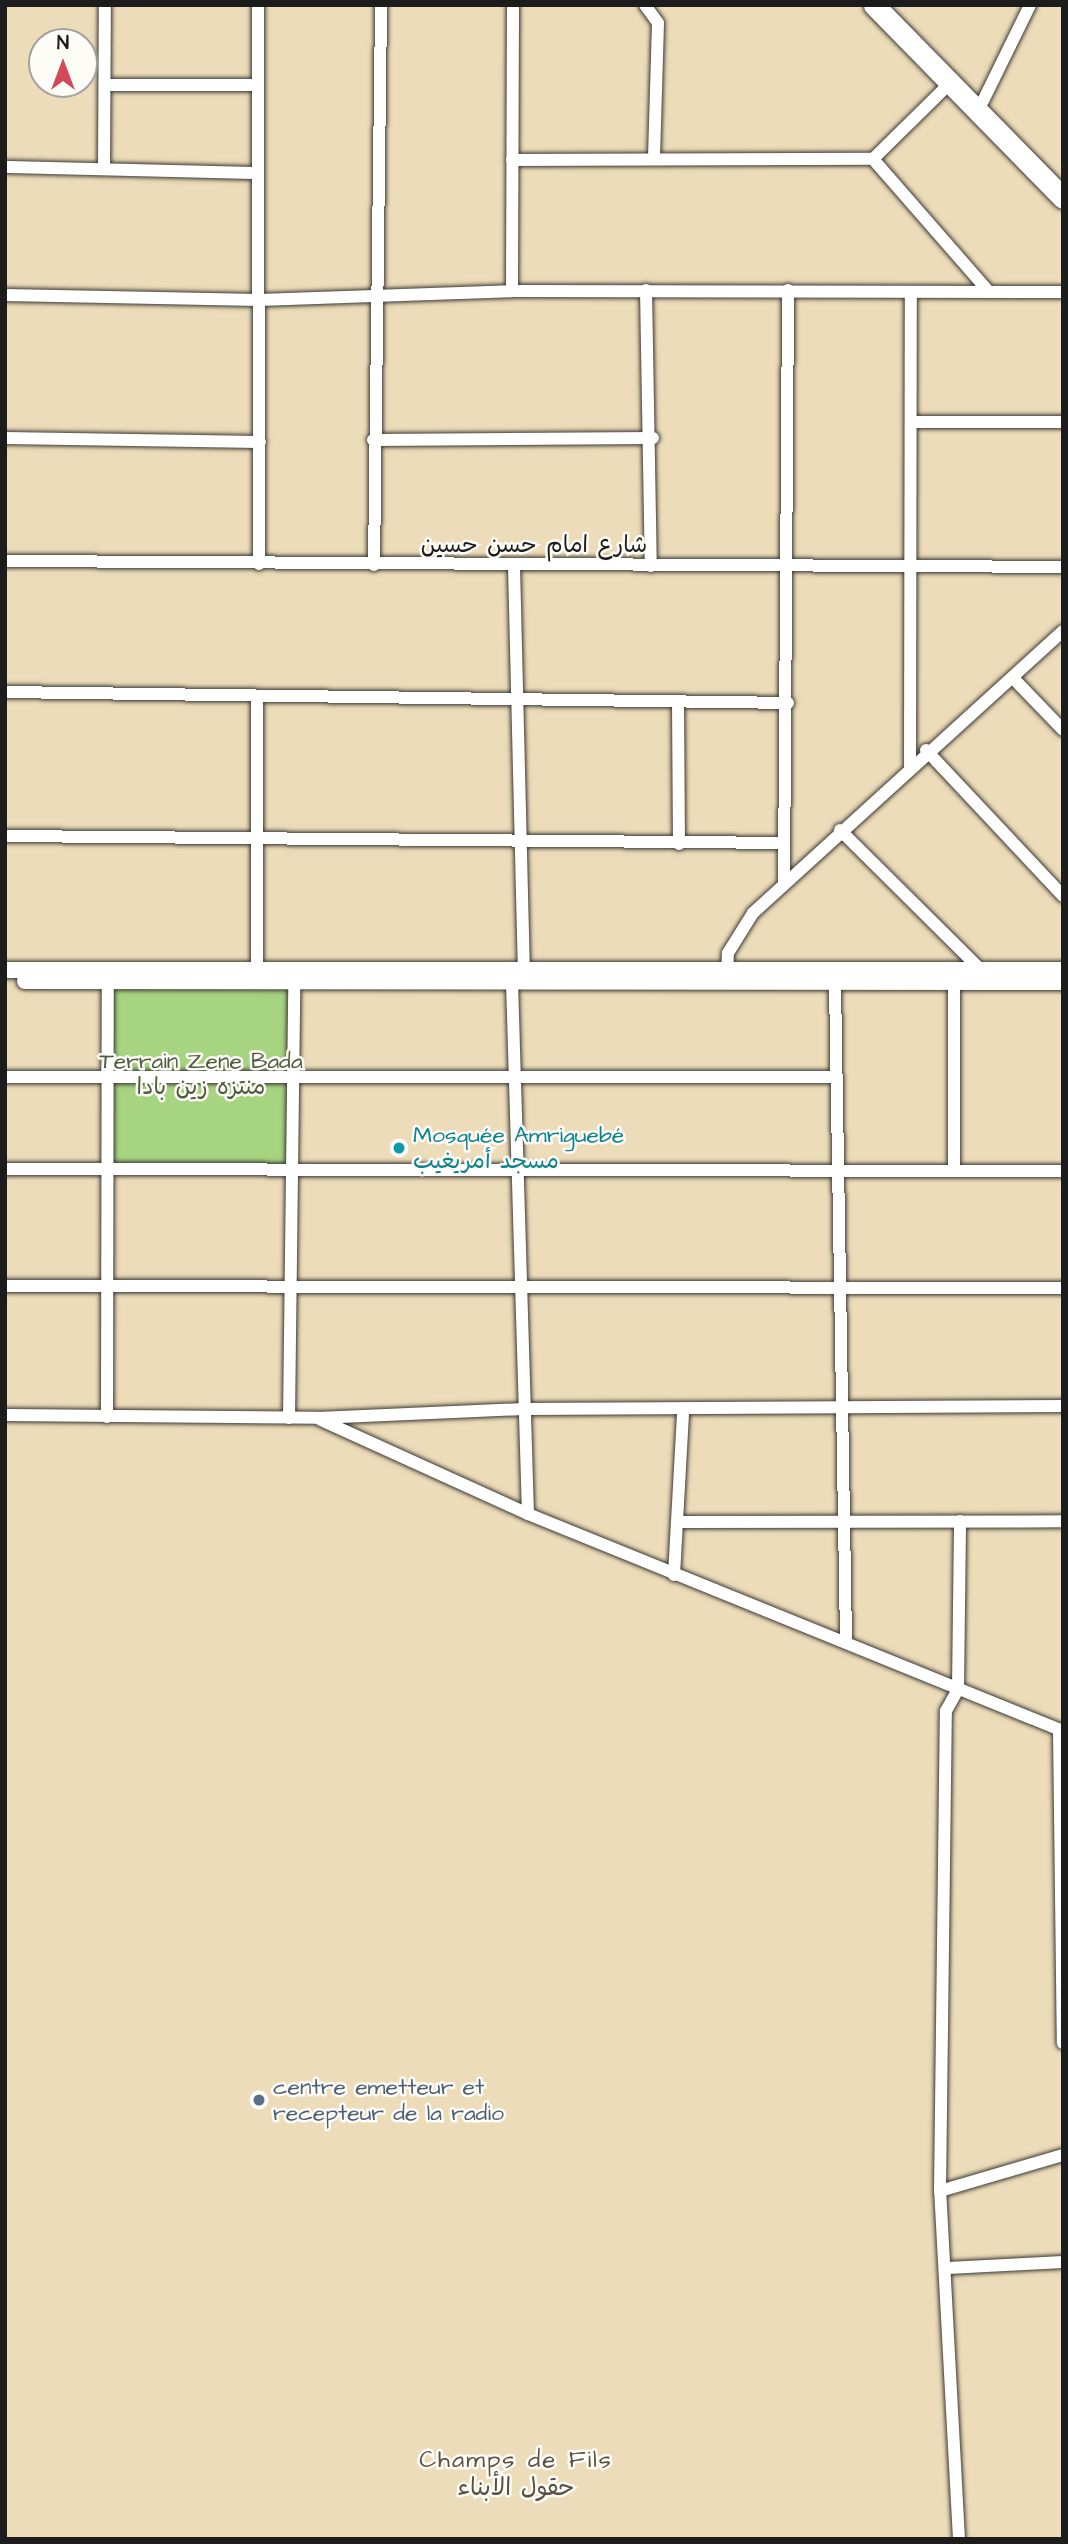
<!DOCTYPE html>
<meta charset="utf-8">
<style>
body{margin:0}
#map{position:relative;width:1068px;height:2544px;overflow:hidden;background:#eddcb9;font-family:"Architects Daughter","Playpen Sans Arabic",sans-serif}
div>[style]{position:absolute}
.green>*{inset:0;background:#a7d481}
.roads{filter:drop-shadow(0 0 2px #3b3934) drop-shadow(0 0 2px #3b3934)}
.minor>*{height:12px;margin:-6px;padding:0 6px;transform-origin:6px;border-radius:6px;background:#fff}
.tertiary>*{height:16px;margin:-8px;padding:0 8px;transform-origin:8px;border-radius:8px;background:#fff}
.trunk>*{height:21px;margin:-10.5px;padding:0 10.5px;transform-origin:10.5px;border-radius:10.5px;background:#fff}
.dots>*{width:19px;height:19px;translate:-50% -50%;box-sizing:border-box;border:4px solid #fdfcf7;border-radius:50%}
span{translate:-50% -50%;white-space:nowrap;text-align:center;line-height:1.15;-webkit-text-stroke:5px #fdfcf7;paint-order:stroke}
.street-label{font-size:23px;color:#1c1c1c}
.park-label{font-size:23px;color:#4d5c3f}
.culture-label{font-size:23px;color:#0d838f}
.left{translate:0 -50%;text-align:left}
.service-label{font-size:23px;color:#4e5e75}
.neighbourhood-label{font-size:24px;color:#594f42;letter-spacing:2px}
.frame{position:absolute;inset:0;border:7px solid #1c1c1c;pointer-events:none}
.north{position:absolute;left:28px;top:28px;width:70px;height:70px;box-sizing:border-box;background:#fdfcf7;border:2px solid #a3a29f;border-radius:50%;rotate:0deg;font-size:19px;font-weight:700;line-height:28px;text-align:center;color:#1c1c1c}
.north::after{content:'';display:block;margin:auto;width:24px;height:32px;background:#d1495b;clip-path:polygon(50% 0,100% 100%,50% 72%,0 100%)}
</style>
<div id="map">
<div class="green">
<i style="clip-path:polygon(108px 980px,294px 980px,293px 1168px,109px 1169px)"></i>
</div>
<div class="roads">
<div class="minor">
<i style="left:258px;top:5px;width:559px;rotate:89.9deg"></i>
<i style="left:645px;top:5px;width:22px;rotate:54deg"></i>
<i style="left:658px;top:23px;width:136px;rotate:91.7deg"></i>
<i style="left:105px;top:85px;width:153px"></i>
<i style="left:983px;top:101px;width:107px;rotate:-63.9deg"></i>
<i style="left:873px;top:159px;width:176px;rotate:48.9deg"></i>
<i style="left:512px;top:160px;width:361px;rotate:-0.2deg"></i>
<i style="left:873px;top:159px;width:108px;rotate:-44.6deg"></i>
<i style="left:5px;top:167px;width:253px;rotate:1.4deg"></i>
<i style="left:104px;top:169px;width:164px;rotate:-89.7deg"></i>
<i style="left:646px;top:290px;width:276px;rotate:89deg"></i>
<i style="left:512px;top:291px;width:286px;rotate:-89.8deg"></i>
<i style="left:5px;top:295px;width:254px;rotate:1.1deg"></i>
<i style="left:259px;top:300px;width:253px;rotate:-2deg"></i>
<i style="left:512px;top:291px;width:551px;rotate:0.1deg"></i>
<i style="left:911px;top:422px;width:152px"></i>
<i style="left:5px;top:438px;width:255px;rotate:0.9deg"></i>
<i style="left:373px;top:440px;width:280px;rotate:-0.4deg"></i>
<i style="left:5px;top:561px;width:1058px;rotate:0.32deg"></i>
<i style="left:374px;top:565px;width:560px;rotate:-89.28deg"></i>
<i style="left:514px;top:566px;width:402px;rotate:88.6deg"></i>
<i style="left:1013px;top:678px;width:72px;rotate:46.1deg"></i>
<i style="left:5px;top:692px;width:783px;rotate:0.8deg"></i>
<i style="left:257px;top:699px;width:268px;rotate:90deg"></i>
<i style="left:678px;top:702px;width:142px;rotate:89.6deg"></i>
<i style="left:926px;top:750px;width:200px;rotate:46.8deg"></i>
<i style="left:910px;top:766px;width:474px;rotate:-89.9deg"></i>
<i style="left:840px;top:830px;width:197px;rotate:44.8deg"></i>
<i style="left:5px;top:836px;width:779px;rotate:0.51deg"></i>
<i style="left:784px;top:883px;width:593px;rotate:-89.61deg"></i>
<i style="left:727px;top:978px;width:25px;rotate:-88deg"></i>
<i style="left:728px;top:953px;width:47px;rotate:-58deg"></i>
<i style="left:753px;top:913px;width:419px;rotate:-42.3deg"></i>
<i style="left:512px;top:982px;width:532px;rotate:88.28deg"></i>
<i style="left:954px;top:982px;width:188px;rotate:90deg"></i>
<i style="left:835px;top:983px;width:658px;rotate:89.04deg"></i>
<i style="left:5px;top:1077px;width:829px"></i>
<i style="left:5px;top:1169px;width:1058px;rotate:0.11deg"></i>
<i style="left:5px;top:1286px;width:1058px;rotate:0.11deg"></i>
<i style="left:5px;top:1415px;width:313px;rotate:0.5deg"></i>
<i style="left:318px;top:1418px;width:206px;rotate:-2.5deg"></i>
<i style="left:524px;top:1409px;width:539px;rotate:-0.32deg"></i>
<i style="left:107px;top:1417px;width:437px;rotate:-89.9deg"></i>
<i style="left:289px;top:1418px;width:438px;rotate:-89.3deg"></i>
<i style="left:321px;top:1420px;width:227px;rotate:24.4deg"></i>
<i style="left:528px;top:1514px;width:577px;rotate:22.08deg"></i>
<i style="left:677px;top:1522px;width:386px;rotate:-0.1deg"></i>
<i style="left:674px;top:1575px;width:162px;rotate:-86.8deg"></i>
<i style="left:1059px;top:1730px;width:313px;rotate:89.3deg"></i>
<i style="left:940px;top:2191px;width:128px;rotate:-16.3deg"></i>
<i style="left:948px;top:2268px;width:115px;rotate:-3deg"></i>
<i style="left:959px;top:2539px;width:349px;rotate:-93.1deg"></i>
<i style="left:940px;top:2191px;width:480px;rotate:-89.3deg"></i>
<i style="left:946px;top:1711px;width:25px;rotate:-61deg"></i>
<i style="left:958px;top:1689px;width:168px;rotate:-89.3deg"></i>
</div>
<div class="tertiary">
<i style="left:5px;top:970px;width:1058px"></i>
<i style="left:25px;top:981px;width:1038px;rotate:0.06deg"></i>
</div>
<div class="trunk">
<i style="left:874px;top:5px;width:270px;rotate:45.6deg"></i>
</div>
</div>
<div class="dots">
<i style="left:399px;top:1148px;background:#0f9aa8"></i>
<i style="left:259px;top:2100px;background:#5c6f8a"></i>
</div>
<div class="street-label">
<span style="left:534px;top:545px">شارع امام حسن حسين</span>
</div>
<div class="park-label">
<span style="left:201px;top:1074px">Terrain Zene Bada<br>منتزه زين بادا</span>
</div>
<div class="culture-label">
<span class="left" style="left:413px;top:1148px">Mosquée Amriguebé<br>مسجد أمريغيب</span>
</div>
<div class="service-label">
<span class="left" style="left:273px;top:2100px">centre emetteur et<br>recepteur de la radio</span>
</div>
<div class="neighbourhood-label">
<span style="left:516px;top:2475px">Champs de Fils<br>حقول الأبناء</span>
</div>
<div class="frame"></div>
<div class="north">N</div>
</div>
